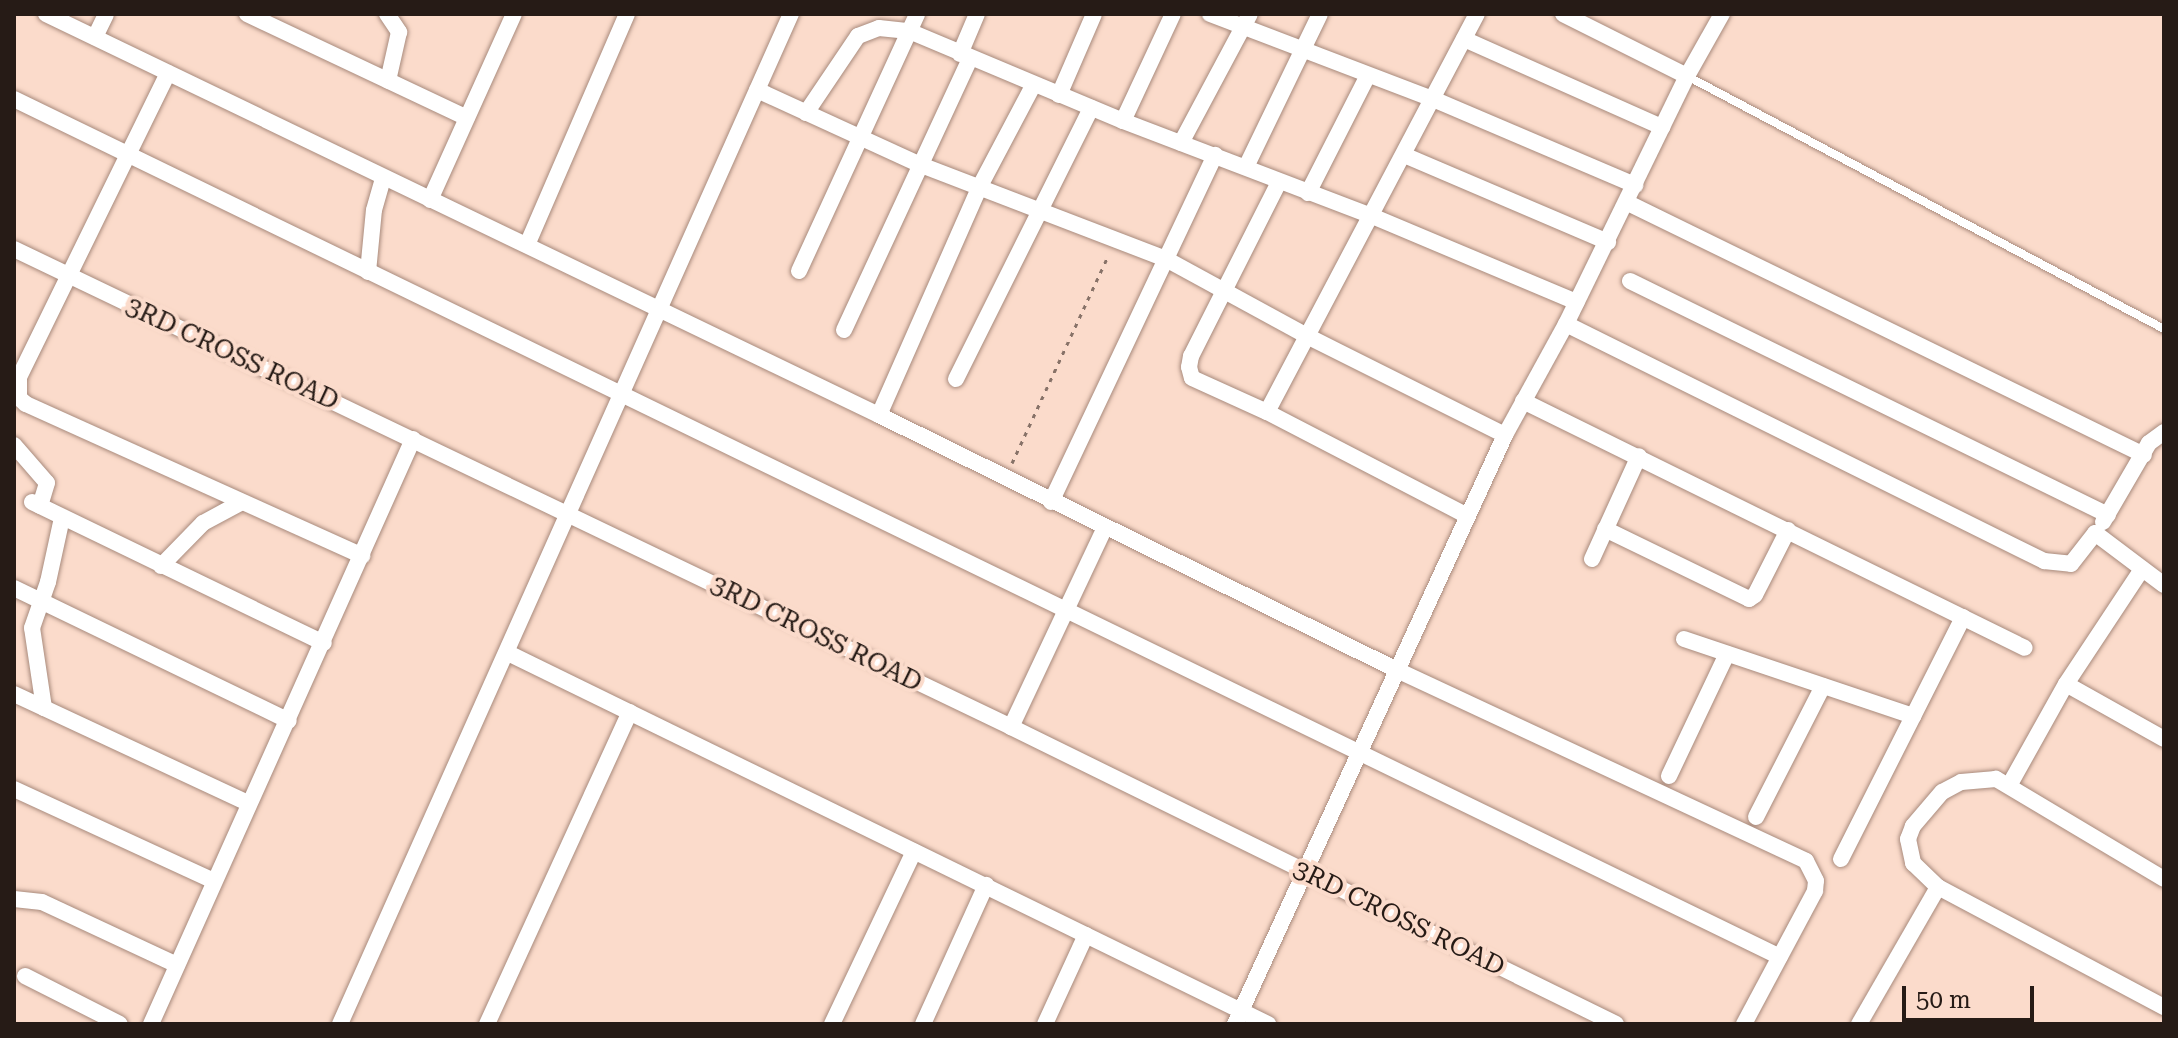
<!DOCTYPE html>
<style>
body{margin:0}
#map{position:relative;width:2178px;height:1038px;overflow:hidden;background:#fbdbcb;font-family:"Roboto Serif",serif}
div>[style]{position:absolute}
.path>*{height:3px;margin-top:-1.5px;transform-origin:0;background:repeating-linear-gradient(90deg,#877268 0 4px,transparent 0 10px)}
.roads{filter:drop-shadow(0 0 2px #a88a7c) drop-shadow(0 0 2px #a88a7c)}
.lane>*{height:8px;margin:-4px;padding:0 4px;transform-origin:4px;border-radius:4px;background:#fff}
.street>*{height:16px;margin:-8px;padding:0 8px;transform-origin:8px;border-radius:8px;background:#fff}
span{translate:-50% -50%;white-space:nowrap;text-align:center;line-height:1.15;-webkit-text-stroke:8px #fbdbcb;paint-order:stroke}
.street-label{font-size:26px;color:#261b16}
.frame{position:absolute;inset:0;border:16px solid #261b16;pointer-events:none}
.scale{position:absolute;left:1902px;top:986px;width:132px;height:36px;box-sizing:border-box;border:4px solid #261b16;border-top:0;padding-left:10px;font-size:24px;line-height:28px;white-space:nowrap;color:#261b16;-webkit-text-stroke:6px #fbdbcb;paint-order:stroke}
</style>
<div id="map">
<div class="path">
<i style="left:1012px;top:463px;width:228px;rotate:-65.1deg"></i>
</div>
<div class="roads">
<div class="lane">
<i style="left:1687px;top:76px;width:540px;rotate:27.94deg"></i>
</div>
<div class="street">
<i style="left:46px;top:14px;width:924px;rotate:25.71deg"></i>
<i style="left:879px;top:415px;width:580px;rotate:26.21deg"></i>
<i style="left:1399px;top:671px;width:449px;rotate:25deg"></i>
<i style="left:1806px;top:861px;width:22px;rotate:63deg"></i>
<i style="left:1816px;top:881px;width:10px;rotate:96deg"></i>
<i style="left:1815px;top:891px;width:151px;rotate:118.1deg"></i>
<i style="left:247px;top:14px;width:243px;rotate:25.3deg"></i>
<i style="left:387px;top:14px;width:22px;rotate:56deg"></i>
<i style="left:399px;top:32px;width:50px;rotate:102.7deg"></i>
<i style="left:1210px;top:14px;width:239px;rotate:20.9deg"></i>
<i style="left:1433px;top:99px;width:220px;rotate:23.1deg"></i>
<i style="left:1563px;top:14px;width:139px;rotate:26.6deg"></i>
<i style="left:95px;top:37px;width:25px;rotate:-64deg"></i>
<i style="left:1464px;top:39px;width:217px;rotate:24deg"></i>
<i style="left:960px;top:54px;width:43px;rotate:-67deg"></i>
<i style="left:168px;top:73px;width:339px;rotate:116.1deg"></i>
<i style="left:19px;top:377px;width:21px;rotate:90deg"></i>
<i style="left:19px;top:398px;width:9px;rotate:41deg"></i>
<i style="left:26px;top:404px;width:369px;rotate:24.3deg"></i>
<i style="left:757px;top:90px;width:180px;rotate:24.6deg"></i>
<i style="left:921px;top:165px;width:262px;rotate:21deg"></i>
<i style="left:1166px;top:259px;width:161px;rotate:28.6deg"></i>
<i style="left:1307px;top:336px;width:221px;rotate:26.6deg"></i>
<i style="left:1059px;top:95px;width:88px;rotate:-66.6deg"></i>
<i style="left:14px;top:99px;width:1963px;rotate:25.91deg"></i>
<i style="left:806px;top:113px;width:93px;rotate:-56deg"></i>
<i style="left:858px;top:36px;width:22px;rotate:-21deg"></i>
<i style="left:879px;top:28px;width:30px;rotate:6deg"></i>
<i style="left:909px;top:31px;width:232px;rotate:22.8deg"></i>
<i style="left:1123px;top:121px;width:267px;rotate:20.9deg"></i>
<i style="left:1372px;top:216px;width:222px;rotate:22.8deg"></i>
<i style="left:1123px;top:121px;width:118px;rotate:-65deg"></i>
<i style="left:1181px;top:143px;width:146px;rotate:-61.9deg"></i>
<i style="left:1404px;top:155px;width:222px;rotate:23.1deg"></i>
<i style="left:1246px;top:167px;width:170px;rotate:-64.2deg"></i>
<i style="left:1279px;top:182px;width:195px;rotate:116.8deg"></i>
<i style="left:1191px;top:356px;width:11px;rotate:100deg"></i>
<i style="left:1189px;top:367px;width:11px;rotate:75deg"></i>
<i style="left:1192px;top:378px;width:82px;rotate:24.4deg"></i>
<i style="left:1267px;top:412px;width:224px;rotate:27.4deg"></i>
<i style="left:1308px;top:193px;width:130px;rotate:-63deg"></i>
<i style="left:430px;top:200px;width:204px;rotate:-65.7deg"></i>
<i style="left:1628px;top:203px;width:574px;rotate:26.03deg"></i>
<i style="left:527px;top:245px;width:252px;rotate:-66.6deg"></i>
<i style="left:14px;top:249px;width:1106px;rotate:25.61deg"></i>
<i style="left:1011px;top:727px;width:674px;rotate:26.15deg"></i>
<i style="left:799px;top:271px;width:283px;rotate:-65.3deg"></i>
<i style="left:368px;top:272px;width:62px;rotate:-84.5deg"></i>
<i style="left:374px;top:210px;width:33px;rotate:-74deg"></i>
<i style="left:1630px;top:281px;width:532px;rotate:26.08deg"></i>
<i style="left:1566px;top:324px;width:534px;rotate:26.37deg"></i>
<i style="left:2044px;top:561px;width:27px;rotate:6deg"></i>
<i style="left:2071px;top:564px;width:39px;rotate:-52deg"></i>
<i style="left:2095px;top:533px;width:86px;rotate:37deg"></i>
<i style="left:844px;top:330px;width:299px;rotate:-65.1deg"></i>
<i style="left:956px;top:379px;width:303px;rotate:-63.5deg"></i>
<i style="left:1523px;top:401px;width:559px;rotate:26.2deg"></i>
<i style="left:1267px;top:412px;width:450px;rotate:-62.2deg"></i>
<i style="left:879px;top:415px;width:250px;rotate:-66.2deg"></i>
<i style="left:980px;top:186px;width:115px;rotate:-62.1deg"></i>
<i style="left:14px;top:445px;width:50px;rotate:49deg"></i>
<i style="left:47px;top:483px;width:24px;rotate:107deg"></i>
<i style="left:32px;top:502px;width:324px;rotate:25.8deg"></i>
<i style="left:1051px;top:502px;width:384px;rotate:-64.7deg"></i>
<i style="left:2103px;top:522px;width:91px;rotate:-59.8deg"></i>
<i style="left:2149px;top:443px;width:19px;rotate:-36deg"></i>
<i style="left:1605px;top:529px;width:160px;rotate:25.9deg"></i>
<i style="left:1749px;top:599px;width:7px;rotate:-34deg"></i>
<i style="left:1755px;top:595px;width:73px;rotate:-63.1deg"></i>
<i style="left:1592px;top:559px;width:113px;rotate:-65.5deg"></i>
<i style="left:161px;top:566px;width:60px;rotate:-45.7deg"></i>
<i style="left:203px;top:523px;width:44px;rotate:-28.3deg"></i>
<i style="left:14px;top:588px;width:305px;rotate:25.8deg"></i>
<i style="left:1684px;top:639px;width:242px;rotate:18.6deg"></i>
<i style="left:508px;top:653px;width:846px;rotate:26.02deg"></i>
<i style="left:2066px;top:684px;width:112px;rotate:29.3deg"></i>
<i style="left:14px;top:694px;width:258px;rotate:25deg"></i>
<i style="left:44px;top:708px;width:81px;rotate:-98.5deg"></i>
<i style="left:32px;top:628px;width:49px;rotate:-70.8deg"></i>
<i style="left:48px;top:582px;width:66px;rotate:-77.7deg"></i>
<i style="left:1011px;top:727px;width:221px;rotate:-64.8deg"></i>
<i style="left:1669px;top:776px;width:135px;rotate:-64.6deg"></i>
<i style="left:2010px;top:784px;width:115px;rotate:-60.8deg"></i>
<i style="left:2066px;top:684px;width:138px;rotate:-56.5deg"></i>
<i style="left:14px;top:789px;width:220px;rotate:24.7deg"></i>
<i style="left:1756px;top:817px;width:147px;rotate:-62.9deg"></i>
<i style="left:1841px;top:859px;width:271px;rotate:-63.2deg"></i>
<i style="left:2164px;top:879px;width:196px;rotate:-149.2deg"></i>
<i style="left:1996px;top:779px;width:35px;rotate:175deg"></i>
<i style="left:1961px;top:782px;width:21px;rotate:152deg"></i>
<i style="left:1942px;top:792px;width:45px;rotate:130.5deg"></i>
<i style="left:1913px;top:826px;width:14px;rotate:111deg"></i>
<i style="left:1908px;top:839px;width:25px;rotate:78deg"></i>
<i style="left:1913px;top:863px;width:35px;rotate:44deg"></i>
<i style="left:1938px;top:887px;width:256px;rotate:28deg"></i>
<i style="left:14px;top:899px;width:28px;rotate:6deg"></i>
<i style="left:42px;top:902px;width:149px;rotate:25deg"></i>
<i style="left:25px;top:976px;width:106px;rotate:26.8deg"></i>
<i style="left:151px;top:1024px;width:641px;rotate:-65.87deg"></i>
<i style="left:340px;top:1024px;width:1106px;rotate:-65.94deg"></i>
<i style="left:487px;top:1024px;width:343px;rotate:-65.4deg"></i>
<i style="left:832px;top:1024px;width:191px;rotate:-64.6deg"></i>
<i style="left:923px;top:1024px;width:153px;rotate:-65.6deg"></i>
<i style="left:1045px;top:1024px;width:98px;rotate:-65.3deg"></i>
<i style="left:1235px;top:1024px;width:648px;rotate:-65.37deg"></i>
<i style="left:1505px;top:435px;width:127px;rotate:-61.2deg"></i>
<i style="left:1566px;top:324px;width:276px;rotate:-64deg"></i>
<i style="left:1687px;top:76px;width:71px;rotate:-60.6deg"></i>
<i style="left:1859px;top:1024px;width:158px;rotate:-60deg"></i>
</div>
</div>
<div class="street-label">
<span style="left:232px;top:354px;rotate:25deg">3RD CROSS ROAD</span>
<span style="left:816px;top:634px;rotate:26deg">3RD CROSS ROAD</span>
<span style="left:1399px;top:918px;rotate:26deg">3RD CROSS ROAD</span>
</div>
<div class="frame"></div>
<div class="scale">50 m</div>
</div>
